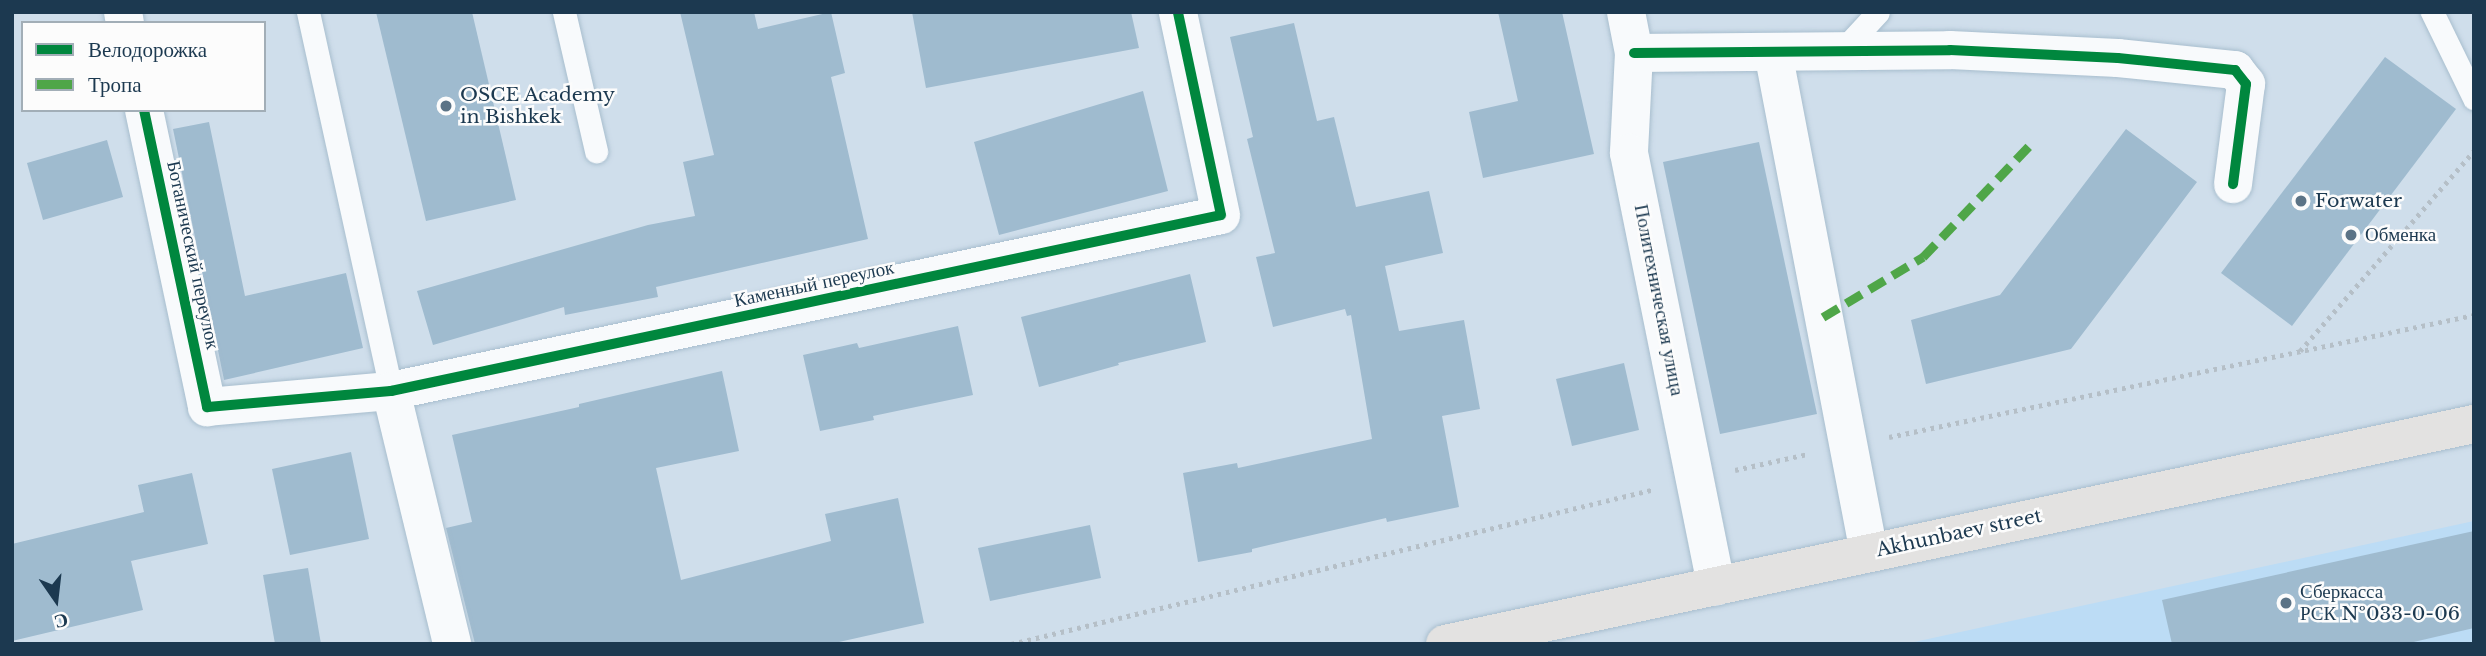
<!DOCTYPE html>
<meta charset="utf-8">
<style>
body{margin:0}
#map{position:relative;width:2486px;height:656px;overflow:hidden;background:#cfdeeb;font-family:"Libre Baskerville",serif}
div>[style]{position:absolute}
.built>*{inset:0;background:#bcdcf5}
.building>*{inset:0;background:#9fbbcf}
.path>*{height:4.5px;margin-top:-2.25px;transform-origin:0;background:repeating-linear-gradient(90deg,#b5bfc7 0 3.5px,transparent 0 8.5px)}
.roads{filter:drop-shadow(0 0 2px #a8bece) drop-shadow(0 0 2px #a8bece)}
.lane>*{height:23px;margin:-11.5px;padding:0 11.5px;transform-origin:11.5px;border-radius:11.5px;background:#f8fafc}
.street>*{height:38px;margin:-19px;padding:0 19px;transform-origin:19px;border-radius:19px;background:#f8fafc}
.primary>*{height:38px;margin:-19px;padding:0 19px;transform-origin:19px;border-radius:19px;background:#e3e2e1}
.quiet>*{height:9px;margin-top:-4.5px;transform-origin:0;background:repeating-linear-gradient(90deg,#4fa648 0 18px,transparent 0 27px)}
.cycleway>*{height:10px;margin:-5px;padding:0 5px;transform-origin:5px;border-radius:5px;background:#00873e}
.dots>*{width:19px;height:19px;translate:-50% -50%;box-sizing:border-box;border:4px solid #fcfcfc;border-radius:50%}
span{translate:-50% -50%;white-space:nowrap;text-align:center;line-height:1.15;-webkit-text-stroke:5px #fcfcfc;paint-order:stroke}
.poi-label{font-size:19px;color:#1c3950}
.left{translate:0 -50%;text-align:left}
.street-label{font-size:19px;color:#1c3950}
.frame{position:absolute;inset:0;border:14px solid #1c3950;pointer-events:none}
.legend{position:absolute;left:21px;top:21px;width:245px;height:91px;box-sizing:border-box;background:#fcfcfc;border:2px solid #a2aeb7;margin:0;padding:9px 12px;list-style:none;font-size:21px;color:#1c3950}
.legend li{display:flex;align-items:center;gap:14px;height:35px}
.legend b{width:35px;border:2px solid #a2aeb7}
.north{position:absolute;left:21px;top:565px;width:70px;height:70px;-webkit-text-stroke:5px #fcfcfc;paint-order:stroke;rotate:166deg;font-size:19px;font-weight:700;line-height:28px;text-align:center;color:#1c3950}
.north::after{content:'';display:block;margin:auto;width:24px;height:32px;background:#1c3950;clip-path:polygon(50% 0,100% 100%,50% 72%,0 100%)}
</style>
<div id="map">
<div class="built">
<i style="clip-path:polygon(2474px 521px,2474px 644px,1905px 644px)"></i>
</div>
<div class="building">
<i style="clip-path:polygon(376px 12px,472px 12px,516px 200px,426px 221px)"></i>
<i style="clip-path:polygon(680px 12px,754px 12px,758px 29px,831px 12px,845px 73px,831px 77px,868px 239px,656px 287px,658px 297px,565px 315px,564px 307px,433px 345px,417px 291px,648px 225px,695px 216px,683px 162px,714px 155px)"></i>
<i style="clip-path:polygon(912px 12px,1131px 12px,1139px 48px,926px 88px)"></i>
<i style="clip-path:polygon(1498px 12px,1562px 12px,1594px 154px,1483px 178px,1469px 112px,1518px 101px)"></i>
<i style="clip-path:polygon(1294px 23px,1317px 121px,1334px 117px,1356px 207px,1429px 191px,1443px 253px,1385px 266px,1399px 331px,1464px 320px,1480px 409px,1442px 416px,1459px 507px,1387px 522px,1386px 518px,1252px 549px,1252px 552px,1198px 562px,1183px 473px,1237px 463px,1238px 468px,1372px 439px,1351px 315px,1347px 316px,1345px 309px,1273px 327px,1256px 257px,1275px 253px,1247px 139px,1253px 137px,1230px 37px)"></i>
<i style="clip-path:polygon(2385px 57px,2456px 109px,2292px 326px,2221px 273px)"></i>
<i style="clip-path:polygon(1143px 91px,1168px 191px,999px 235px,974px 142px)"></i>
<i style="clip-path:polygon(209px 122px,245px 296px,346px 273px,363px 348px,224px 380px,173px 129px)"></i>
<i style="clip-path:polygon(2126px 129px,2197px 182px,2071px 349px,1926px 384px,1911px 320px,2000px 295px)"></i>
<i style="clip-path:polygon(107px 140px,123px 197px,43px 220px,27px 163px)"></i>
<i style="clip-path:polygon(1759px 142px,1817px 414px,1720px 434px,1663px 162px)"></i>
<i style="clip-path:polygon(1190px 274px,1206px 342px,1118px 363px,1119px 365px,1039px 387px,1021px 317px)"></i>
<i style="clip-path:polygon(958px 326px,973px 395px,873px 416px,874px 420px,820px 431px,803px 355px,857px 343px,859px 348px)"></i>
<i style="clip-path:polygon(1624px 363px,1639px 430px,1572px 446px,1556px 379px)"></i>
<i style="clip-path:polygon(722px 371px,739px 451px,656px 468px,681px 580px,831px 541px,825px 514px,898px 498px,924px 623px,830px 644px,475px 644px,446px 528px,472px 522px,452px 435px,579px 407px,579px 404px)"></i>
<i style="clip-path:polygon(351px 452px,369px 539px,290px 555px,272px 469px)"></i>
<i style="clip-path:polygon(192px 473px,208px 544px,131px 561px,143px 610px,12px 641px,12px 544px,144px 512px,138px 485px)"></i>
<i style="clip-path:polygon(1090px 525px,1101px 578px,990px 601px,978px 548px)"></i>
<i style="clip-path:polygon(2474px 531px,2474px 628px,2405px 644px,2172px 644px,2162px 600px)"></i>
<i style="clip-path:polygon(308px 568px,321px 644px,275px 644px,263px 575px)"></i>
</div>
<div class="path">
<i style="left:2300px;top:351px;width:265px;rotate:-49deg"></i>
<i style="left:1889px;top:437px;width:598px;rotate:-11.78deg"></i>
<i style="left:1735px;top:470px;width:75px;rotate:-12.4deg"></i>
<i style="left:1011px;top:644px;width:662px;rotate:-13.53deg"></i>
</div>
<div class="roads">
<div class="lane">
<i style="left:308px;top:12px;width:388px;rotate:77.6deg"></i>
<i style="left:564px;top:12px;width:143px;rotate:77deg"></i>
<i style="left:2432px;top:12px;width:96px;rotate:64deg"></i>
<i style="left:1841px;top:52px;width:54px;rotate:-47.2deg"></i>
</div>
<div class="street">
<i style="left:123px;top:12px;width:11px;rotate:80deg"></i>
<i style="left:1626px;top:12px;width:42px;rotate:79deg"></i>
<i style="left:1634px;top:53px;width:100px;rotate:92.9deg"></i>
<i style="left:1629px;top:153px;width:442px;rotate:78.6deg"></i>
<i style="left:1773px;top:52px;width:510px;rotate:79.15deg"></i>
<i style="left:1634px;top:53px;width:316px;rotate:-0.5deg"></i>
<i style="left:1950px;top:50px;width:168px;rotate:2.7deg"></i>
<i style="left:2118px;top:58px;width:118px;rotate:5.9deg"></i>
<i style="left:2235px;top:70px;width:18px;rotate:52deg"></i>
<i style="left:2246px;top:84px;width:101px;rotate:97.4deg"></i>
<i style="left:144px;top:110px;width:304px;rotate:78deg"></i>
<i style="left:207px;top:407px;width:185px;rotate:-5deg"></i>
<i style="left:391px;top:391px;width:848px;rotate:-11.97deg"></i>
<i style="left:1221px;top:215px;width:208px;rotate:-102deg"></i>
<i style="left:391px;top:391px;width:260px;rotate:76.4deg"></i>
</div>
<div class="primary">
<i style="left:1445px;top:644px;width:1052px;rotate:-12.07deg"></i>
</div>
</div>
<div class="quiet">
<i style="left:2473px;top:97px;width:1px"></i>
<i style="left:1823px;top:317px;width:117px;rotate:-31deg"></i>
<i style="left:1923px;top:257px;width:153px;rotate:-46.3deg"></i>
</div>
<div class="cycleway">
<i style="left:1634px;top:53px;width:316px;rotate:-0.5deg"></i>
<i style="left:1950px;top:50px;width:168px;rotate:2.7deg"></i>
<i style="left:2118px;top:58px;width:118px;rotate:5.9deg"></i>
<i style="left:2235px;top:70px;width:18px;rotate:52deg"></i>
<i style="left:2246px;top:84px;width:101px;rotate:97.4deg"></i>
<i style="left:144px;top:110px;width:304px;rotate:78deg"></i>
<i style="left:207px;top:407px;width:185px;rotate:-5deg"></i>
<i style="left:391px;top:391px;width:848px;rotate:-11.97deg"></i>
<i style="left:1221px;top:215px;width:208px;rotate:-102deg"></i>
</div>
<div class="dots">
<i style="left:446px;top:106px;background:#5b7386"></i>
<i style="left:2301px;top:201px;background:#5b7386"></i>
<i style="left:2351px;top:235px;background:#5b7386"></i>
<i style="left:2286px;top:603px;background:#5b7386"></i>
</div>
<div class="poi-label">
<span class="left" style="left:460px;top:106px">OSCE Academy<br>in Bishkek</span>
<span class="left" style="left:2315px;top:201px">Forwater</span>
<span class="left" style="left:2365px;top:235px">Обменка</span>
<span class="left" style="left:2300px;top:603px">Сберкасса<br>РСК №033-0-06</span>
</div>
<div class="street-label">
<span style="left:193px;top:255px;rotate:78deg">Ботанический переулок</span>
<span style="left:814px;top:284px;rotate:-12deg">Каменный переулок</span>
<span style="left:1659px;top:300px;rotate:79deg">Политехническая улица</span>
<span style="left:1959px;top:533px;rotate:-12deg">Akhunbaev street</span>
</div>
<div class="frame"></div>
<ul class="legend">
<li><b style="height:9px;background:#00873e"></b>Велодорожка</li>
<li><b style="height:9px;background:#4fa648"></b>Тропа</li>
</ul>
<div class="north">С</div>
</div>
